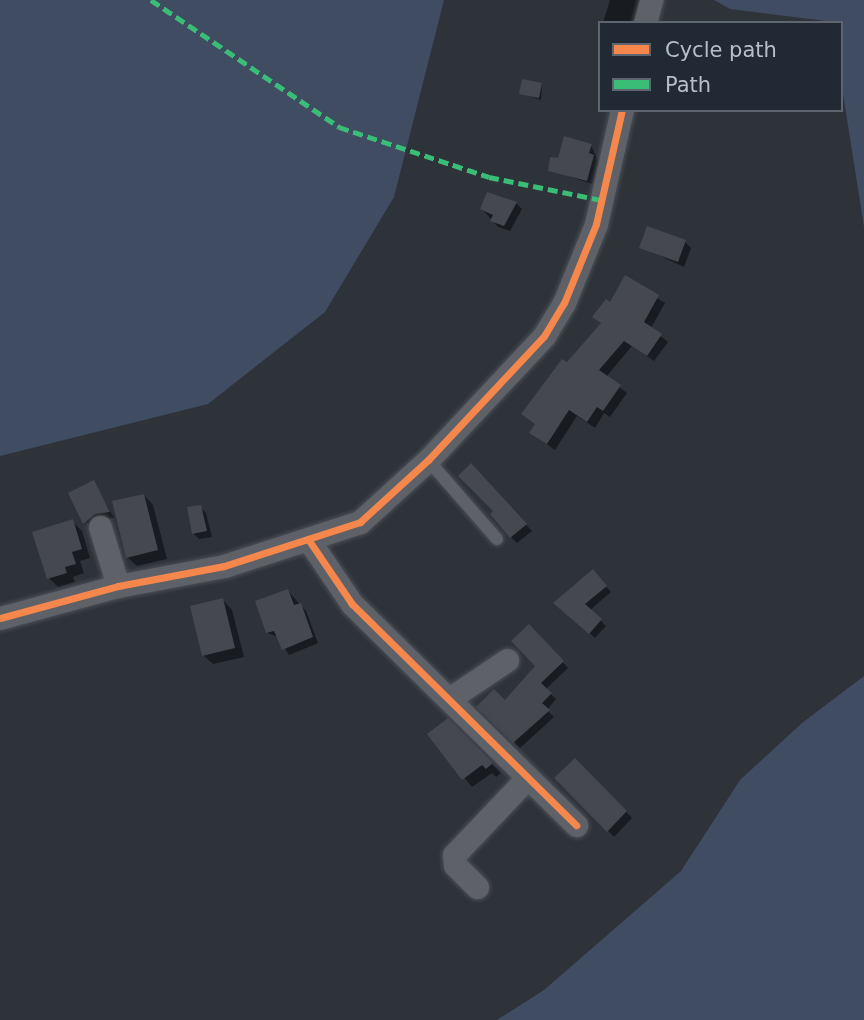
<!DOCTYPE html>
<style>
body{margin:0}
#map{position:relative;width:864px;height:1020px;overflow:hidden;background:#2e333a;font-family:"DejaVu Sans",sans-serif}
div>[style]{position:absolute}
.water>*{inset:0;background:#3f4c62}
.shadow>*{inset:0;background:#0007}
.building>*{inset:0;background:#45484e}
.roads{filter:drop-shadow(0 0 2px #4c4f54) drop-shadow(0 0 2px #4c4f54)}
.lane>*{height:12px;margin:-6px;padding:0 6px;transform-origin:6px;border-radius:6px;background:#5e6168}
.street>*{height:23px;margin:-11.5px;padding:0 11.5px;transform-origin:11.5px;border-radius:11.5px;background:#5e6168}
.quiet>*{height:5px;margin-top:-2.5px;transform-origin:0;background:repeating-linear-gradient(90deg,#3abd76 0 10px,transparent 0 15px)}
.cycleway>*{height:7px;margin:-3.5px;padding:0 3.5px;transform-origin:3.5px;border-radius:3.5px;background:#f5874c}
span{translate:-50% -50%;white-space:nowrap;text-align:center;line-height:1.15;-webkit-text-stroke:7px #212934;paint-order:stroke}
.legend{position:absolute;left:598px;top:21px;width:245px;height:91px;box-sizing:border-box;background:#212934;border:2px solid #5e6570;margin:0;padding:9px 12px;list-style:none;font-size:21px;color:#b9bfc9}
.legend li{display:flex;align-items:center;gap:14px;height:35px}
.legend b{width:35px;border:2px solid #5e6570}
</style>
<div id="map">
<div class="water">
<i style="clip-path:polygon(0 0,444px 0,394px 197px,325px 312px,208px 404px,0 456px)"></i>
<i style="clip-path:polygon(714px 0,864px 0,864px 227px,841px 81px,841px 23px,730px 9px)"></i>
<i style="clip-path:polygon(864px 676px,864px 1020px,497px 1020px,544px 990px,681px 871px,740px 780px,802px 723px)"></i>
</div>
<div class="shadow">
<i style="clip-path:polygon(610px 0,643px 0,636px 23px,603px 23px)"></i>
<i style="clip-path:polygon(542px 85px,541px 100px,521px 93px)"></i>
<i style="clip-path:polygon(591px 145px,598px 161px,592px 184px,550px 170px,559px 160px)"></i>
<i style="clip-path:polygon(516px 203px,522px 209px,510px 231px,498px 227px,482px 209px)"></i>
<i style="clip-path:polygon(685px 242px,691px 248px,684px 267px,641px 247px)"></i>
<i style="clip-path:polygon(625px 278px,665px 303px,651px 328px,668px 342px,654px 361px,632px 346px,606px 377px,627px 393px,610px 417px,604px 413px,595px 428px,577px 416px,555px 450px,532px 433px,537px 425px,523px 414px,602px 324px,594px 317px,610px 304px)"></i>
<i style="clip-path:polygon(471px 466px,532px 531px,517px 543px,511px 537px)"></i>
<i style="clip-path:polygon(94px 482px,114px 518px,102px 519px,91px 529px,71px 494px)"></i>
<i style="clip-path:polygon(144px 495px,153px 505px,167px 559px,137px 566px,127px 557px)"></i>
<i style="clip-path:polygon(200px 507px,206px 513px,212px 537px,199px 539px,193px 533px)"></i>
<i style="clip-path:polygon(72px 521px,82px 531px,90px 558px,80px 561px,84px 573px,73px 577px,75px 582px,58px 587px,49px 578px)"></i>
<i style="clip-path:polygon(598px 577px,611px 592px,590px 610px,606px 626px,595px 638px,556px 603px)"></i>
<i style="clip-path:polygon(288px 591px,306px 611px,318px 643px,289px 655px,278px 637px,268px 633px,257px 602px)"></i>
<i style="clip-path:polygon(223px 600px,232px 610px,244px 657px,213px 664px,203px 655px)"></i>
<i style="clip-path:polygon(529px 626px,568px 668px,546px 689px,556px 699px,547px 710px,554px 717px,520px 748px,479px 707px,505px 702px,538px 666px)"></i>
<i style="clip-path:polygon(448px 721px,501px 773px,496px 777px,492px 773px,472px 787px,430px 734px)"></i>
<i style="clip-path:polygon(575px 760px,632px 818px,614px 837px,557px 778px)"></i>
</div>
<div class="building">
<i style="clip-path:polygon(522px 79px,542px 83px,539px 98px,519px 94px)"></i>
<i style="clip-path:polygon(564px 136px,592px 144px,589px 153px,594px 155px,587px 181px,548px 171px,550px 157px,558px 158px)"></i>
<i style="clip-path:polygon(487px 192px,517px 202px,504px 226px,490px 221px,493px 215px,480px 209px)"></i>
<i style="clip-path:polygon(647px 226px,686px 240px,678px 262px,639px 248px)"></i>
<i style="clip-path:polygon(625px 275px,659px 295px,644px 322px,662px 334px,647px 356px,624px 341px,599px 370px,621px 385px,603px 411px,597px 407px,587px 422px,569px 410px,547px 444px,529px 433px,535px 424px,521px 414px,562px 359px,567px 362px,601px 323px,592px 317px,606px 299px,610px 302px)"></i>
<i style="clip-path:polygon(471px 463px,527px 524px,510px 538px,490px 514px,493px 511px,458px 476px)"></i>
<i style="clip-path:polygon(94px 480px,110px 512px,95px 514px,83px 524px,68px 493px)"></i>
<i style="clip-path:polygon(144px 494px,158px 550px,126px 558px,112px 501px)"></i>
<i style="clip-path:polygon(201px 505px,207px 531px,192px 534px,187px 507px)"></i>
<i style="clip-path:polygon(73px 519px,82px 549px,72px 552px,76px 564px,65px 567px,67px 573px,47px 579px,32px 532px)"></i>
<i style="clip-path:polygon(593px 569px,607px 586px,585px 604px,602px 619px,589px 634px,553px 603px)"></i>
<i style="clip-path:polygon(288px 589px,294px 605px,301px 603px,313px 637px,282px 650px,274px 631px,266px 633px,255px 601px)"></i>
<i style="clip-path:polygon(223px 598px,235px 648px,202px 656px,190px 606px)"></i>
<i style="clip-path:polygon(529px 624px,564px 661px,541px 683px,552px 693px,542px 703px,550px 710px,513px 743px,476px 707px,494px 689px,505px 700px,535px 666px,511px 641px)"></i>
<i style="clip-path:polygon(448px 718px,493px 763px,486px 769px,482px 765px,462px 780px,427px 734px)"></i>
<i style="clip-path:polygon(575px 758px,627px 811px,607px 832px,554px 778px)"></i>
</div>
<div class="roads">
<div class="lane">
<i style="left:428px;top:460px;width:105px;rotate:48.9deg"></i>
</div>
<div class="street">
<i style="left:645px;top:23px;width:24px;rotate:-75deg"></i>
<i style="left:100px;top:527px;width:62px;rotate:73deg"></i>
<i style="left:308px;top:539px;width:78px;rotate:55.9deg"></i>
<i style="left:352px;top:604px;width:315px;rotate:44.6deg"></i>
<i style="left:0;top:618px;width:122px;rotate:-15.2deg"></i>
<i style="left:118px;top:586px;width:108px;rotate:-10.7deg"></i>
<i style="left:224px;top:566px;width:143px;rotate:-17.9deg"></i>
<i style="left:360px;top:522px;width:92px;rotate:-42.4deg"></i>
<i style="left:428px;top:460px;width:170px;rotate:-46.9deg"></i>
<i style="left:544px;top:336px;width:39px;rotate:-59deg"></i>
<i style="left:564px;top:303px;width:85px;rotate:-67.9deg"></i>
<i style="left:596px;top:224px;width:117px;rotate:-77.2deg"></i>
<i style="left:449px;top:699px;width:70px;rotate:-33.9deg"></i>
<i style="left:477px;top:887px;width:31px;rotate:-135deg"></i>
<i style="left:455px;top:865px;width:10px;rotate:-96deg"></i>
<i style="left:454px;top:855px;width:106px;rotate:-46.5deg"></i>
</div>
</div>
<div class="quiet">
<i style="left:151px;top:0;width:227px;rotate:34deg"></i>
<i style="left:339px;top:127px;width:158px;rotate:18.4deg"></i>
<i style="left:489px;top:177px;width:114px;rotate:11.6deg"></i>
</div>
<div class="cycleway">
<i style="left:308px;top:539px;width:78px;rotate:55.9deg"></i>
<i style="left:352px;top:604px;width:315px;rotate:44.6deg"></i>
<i style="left:0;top:618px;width:122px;rotate:-15.2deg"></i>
<i style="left:118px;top:586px;width:108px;rotate:-10.7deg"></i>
<i style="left:224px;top:566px;width:143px;rotate:-17.9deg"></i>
<i style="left:360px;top:522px;width:92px;rotate:-42.4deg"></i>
<i style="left:428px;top:460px;width:170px;rotate:-46.9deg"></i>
<i style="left:544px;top:336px;width:39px;rotate:-59deg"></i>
<i style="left:564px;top:303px;width:85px;rotate:-67.9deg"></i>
<i style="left:596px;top:224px;width:117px;rotate:-77.2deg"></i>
</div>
<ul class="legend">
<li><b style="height:9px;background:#f5874c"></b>Cycle path</li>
<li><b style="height:9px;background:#3abd76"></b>Path</li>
</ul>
</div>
